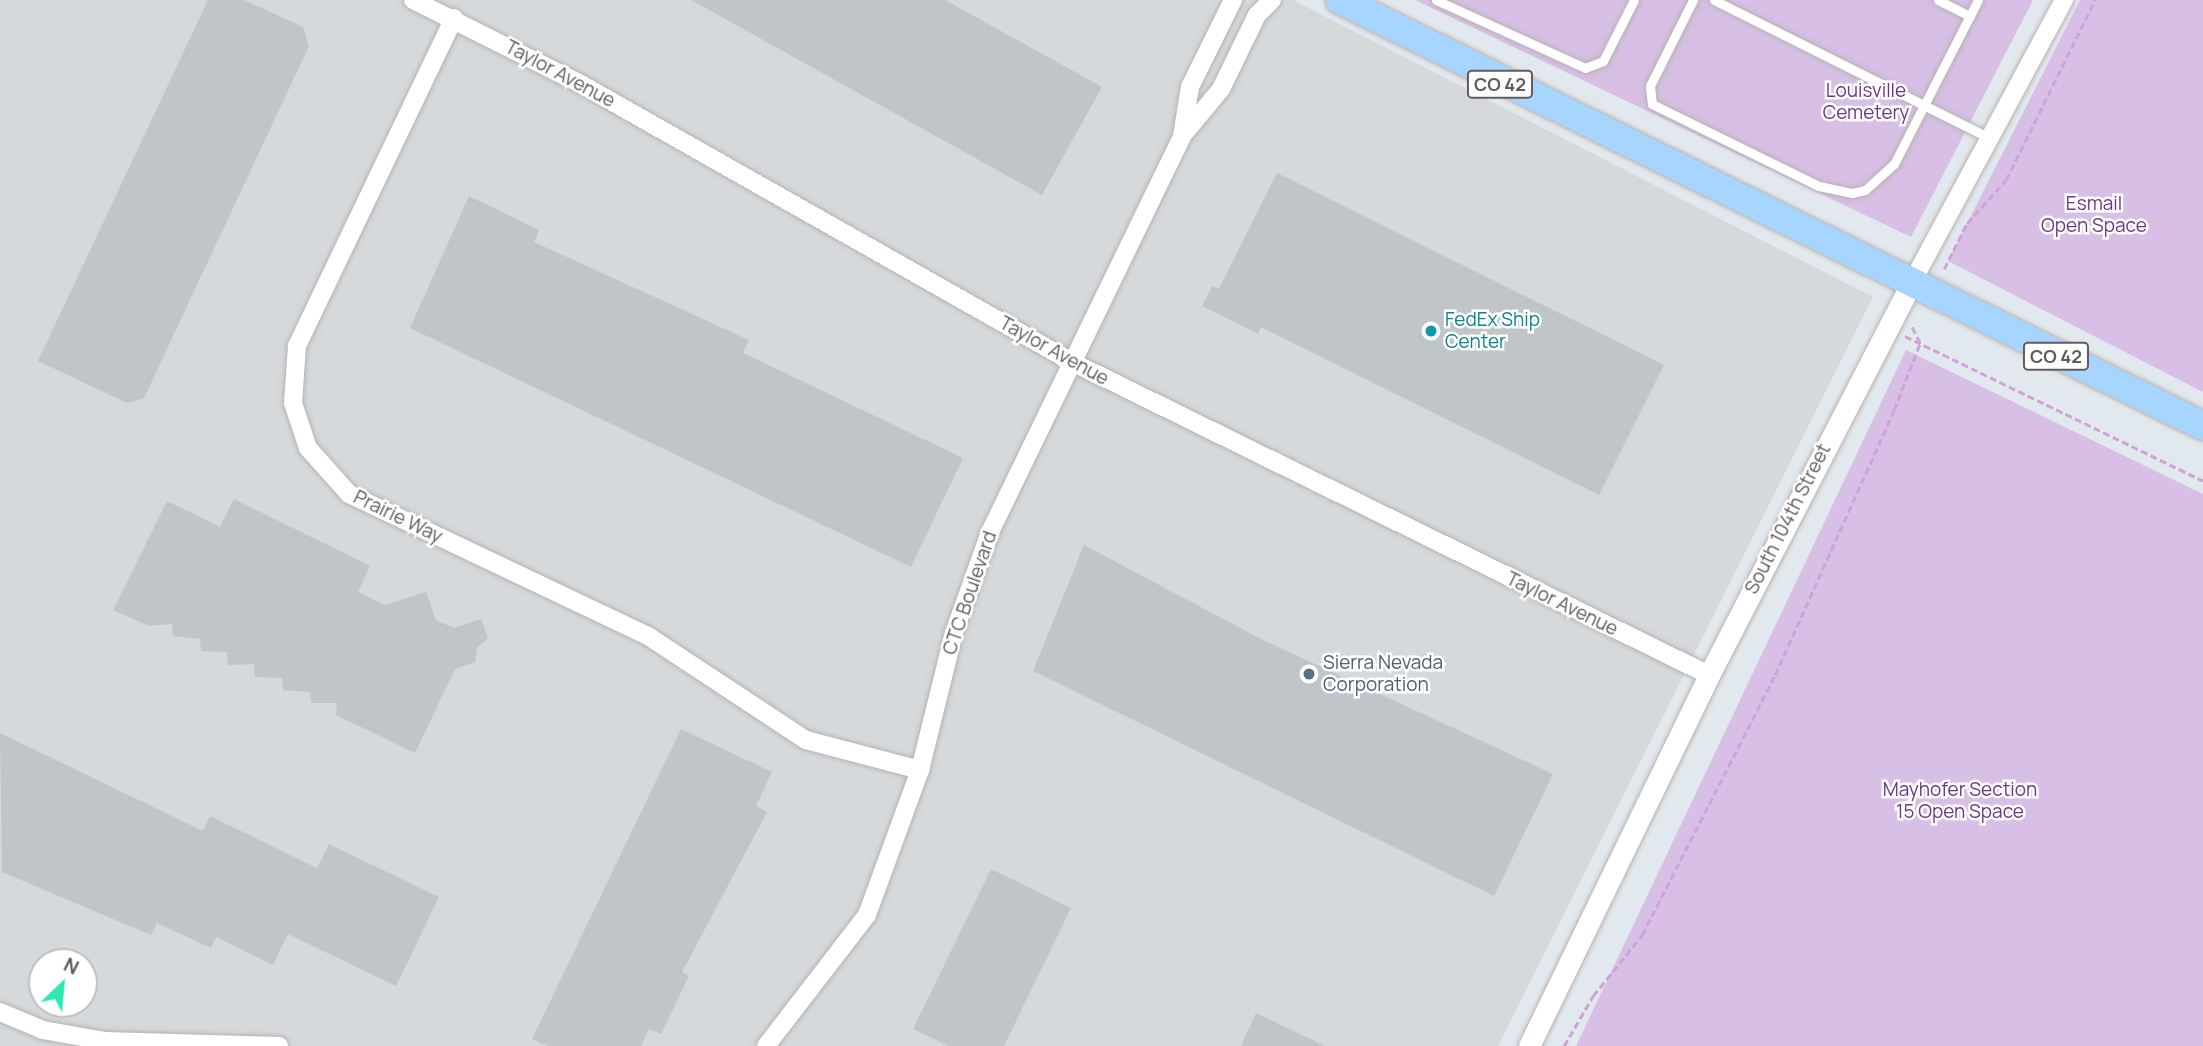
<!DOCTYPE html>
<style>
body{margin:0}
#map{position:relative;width:2203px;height:1046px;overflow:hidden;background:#e2e9ee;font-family:Manrope,sans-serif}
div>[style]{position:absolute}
.industrial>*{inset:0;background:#d5d9dc}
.green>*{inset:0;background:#d7bfe5}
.building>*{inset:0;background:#bfc5c8}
.path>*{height:2.5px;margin-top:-1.25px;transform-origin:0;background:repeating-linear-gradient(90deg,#d2a2d7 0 7px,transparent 0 10.5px)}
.roads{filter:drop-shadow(0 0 2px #b8b2b0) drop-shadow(0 0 2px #b8b2b0)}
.service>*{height:9px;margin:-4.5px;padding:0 4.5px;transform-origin:4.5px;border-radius:4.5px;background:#fff}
.minor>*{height:18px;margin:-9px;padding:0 9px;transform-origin:9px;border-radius:9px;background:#fff}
.tertiary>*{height:21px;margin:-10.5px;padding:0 10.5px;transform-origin:10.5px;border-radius:10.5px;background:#fff}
.primary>*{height:28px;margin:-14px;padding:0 14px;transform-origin:14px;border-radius:14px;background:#a6d5ff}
.dots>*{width:19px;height:19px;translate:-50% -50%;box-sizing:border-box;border:4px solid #fff;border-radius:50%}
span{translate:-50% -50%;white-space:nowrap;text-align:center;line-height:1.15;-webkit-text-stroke:5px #fff;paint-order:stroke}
.shield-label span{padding:2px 5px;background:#fff;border:2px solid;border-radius:5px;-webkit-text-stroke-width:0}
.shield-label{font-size:18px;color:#635c5b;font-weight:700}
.street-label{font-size:19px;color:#635c5b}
.park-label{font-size:19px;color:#6e3687}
.culture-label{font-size:19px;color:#0d838f}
.left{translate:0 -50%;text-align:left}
.service-label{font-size:19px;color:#4e5e75}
.north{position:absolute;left:28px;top:948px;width:70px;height:70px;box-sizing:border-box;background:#fff;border:2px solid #c1bebd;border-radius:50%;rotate:26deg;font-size:19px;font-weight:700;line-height:28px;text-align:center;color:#635c5b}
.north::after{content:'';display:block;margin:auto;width:24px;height:32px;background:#2de9b4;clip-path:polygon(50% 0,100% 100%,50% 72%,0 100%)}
</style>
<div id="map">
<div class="industrial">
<i style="clip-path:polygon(evenodd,0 0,1293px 0,1873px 297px,1498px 1046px,0 1046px,0 0,42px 962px,84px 962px,84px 1004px,42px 1004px,42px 962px)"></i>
</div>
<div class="green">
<i style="clip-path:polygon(1415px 0,2033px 0,1911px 237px)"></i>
<i style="clip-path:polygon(2080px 0,2203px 0,2203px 392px,1948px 261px)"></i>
<i style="clip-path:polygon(1906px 350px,2203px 494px,2203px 1046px,1576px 1046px)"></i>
</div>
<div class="building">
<i style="clip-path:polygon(208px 0,244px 0,303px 27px,309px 46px,144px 398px,127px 403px,38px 361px)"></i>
<i style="clip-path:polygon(691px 0,945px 0,1102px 87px,1042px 195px)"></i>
<i style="clip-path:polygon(1277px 173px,1664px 365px,1599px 495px,1261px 327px,1258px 334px,1202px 306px,1212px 286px,1219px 289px)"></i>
<i style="clip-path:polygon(469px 196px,539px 230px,534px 242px,749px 340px,743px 353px,963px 458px,911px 567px,410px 328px)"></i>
<i style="clip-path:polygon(234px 499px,370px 566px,358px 592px,385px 605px,426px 592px,436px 620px,454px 628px,481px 619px,488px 638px,477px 648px,475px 662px,455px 669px,415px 753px,336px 715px,337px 703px,311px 703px,310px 692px,283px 690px,282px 678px,255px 677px,254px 664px,228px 665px,227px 652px,201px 651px,200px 639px,173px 636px,172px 624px,149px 626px,113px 610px,167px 501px,220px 527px)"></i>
<i style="clip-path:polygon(1084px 545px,1261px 639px,1553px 774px,1494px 896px,1033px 671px)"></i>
<i style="clip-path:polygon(681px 729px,772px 772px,756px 806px,767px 812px,682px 972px,689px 976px,661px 1034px,649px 1029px,641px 1046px,548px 1046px,532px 1039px)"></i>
<i style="clip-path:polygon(0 733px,203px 831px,210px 816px,317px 868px,329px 844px,439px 897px,396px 986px,288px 934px,273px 965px,216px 937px,211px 948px,157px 923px,151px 935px,2px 872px)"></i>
<i style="clip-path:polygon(991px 869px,1071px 908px,1004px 1046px,949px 1046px,913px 1029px)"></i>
<i style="clip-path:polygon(1256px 1013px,1325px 1046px,1241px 1046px)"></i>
</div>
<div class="path">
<i style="left:1944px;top:269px;width:51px;rotate:-63.4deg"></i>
<i style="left:1967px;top:223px;width:58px;rotate:-47.8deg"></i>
<i style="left:2006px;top:180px;width:201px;rotate:-63.7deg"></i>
<i style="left:1905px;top:336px;width:331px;rotate:25.9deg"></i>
<i style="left:1564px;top:1046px;width:58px;rotate:-59.9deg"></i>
<i style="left:1593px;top:996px;width:78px;rotate:-51.2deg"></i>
<i style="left:1642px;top:935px;width:292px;rotate:-62.9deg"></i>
<i style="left:1775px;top:675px;width:290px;rotate:-65.8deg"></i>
<i style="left:1894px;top:410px;width:72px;rotate:-68.8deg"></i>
<i style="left:1920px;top:343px;width:18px;rotate:-117deg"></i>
</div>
<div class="roads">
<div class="service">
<i style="left:1436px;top:0;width:164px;rotate:24.5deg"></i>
<i style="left:1585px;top:68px;width:19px;rotate:-21deg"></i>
<i style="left:1603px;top:61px;width:68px;rotate:-63.1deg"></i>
<i style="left:1693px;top:0;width:96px;rotate:116.6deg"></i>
<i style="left:1650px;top:86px;width:18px;rotate:84deg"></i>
<i style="left:1652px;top:104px;width:186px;rotate:26.2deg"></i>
<i style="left:1819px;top:186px;width:34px;rotate:12deg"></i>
<i style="left:1852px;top:193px;width:13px;rotate:-13deg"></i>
<i style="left:1865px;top:190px;width:39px;rotate:-42deg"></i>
<i style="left:1894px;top:164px;width:184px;rotate:-62.9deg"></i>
<i style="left:1714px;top:0;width:309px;rotate:26.6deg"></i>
<i style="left:1938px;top:0;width:36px;rotate:27deg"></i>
</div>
<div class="minor">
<i style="left:413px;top:0;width:186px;rotate:26.6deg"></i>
<i style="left:579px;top:83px;width:566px;rotate:29.51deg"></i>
<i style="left:1072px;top:362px;width:710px;rotate:26.17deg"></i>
<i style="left:454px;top:18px;width:364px;rotate:115.6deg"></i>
<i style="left:297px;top:346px;width:57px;rotate:94deg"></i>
<i style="left:293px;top:403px;width:47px;rotate:71.6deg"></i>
<i style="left:308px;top:448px;width:62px;rotate:48.3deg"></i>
<i style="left:349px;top:494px;width:331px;rotate:25.4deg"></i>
<i style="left:648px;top:636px;width:189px;rotate:33.4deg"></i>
<i style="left:806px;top:740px;width:118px;rotate:14.7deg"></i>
<i style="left:1182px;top:136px;width:50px;rotate:-80.7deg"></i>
<i style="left:1190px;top:87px;width:97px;rotate:-63.7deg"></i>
<i style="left:1910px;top:286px;width:325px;rotate:-61.7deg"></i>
<i style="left:0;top:1012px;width:47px;rotate:22.7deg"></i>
<i style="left:43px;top:1030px;width:62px;rotate:10.2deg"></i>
<i style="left:104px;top:1041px;width:175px;rotate:1.6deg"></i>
<i style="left:766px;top:1046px;width:165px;rotate:-52.4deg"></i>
<i style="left:867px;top:915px;width:154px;rotate:-69.9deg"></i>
<i style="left:920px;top:770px;width:141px;rotate:-76.1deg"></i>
<i style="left:954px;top:633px;width:107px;rotate:-70.4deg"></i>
<i style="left:990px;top:532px;width:440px;rotate:-64.1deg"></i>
<i style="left:1182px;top:136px;width:61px;rotate:-50.3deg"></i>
<i style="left:1221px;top:89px;width:82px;rotate:-64.1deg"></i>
<i style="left:1257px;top:15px;width:21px;rotate:-45deg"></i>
</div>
<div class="tertiary">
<i style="left:1529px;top:1046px;width:412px;rotate:-64.1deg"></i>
<i style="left:1709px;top:675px;width:438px;rotate:-62.7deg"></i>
</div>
<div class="primary">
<i style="left:1340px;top:0;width:962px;rotate:26.27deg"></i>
</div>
</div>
<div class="dots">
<i style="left:1431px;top:331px;background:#0f9aa8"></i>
<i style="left:1309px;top:674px;background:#5c6f8a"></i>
</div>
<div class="shield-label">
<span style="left:1500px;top:84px">CO 42</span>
<span style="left:2056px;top:356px">CO 42</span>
</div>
<div class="street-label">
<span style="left:560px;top:74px;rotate:28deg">Taylor Avenue</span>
<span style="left:1054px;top:351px;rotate:29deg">Taylor Avenue</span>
<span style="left:398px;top:517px;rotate:26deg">Prairie Way</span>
<span style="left:1788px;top:519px;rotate:-63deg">South 104th Street</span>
<span style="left:970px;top:593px;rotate:-71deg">CTC Boulevard</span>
<span style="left:1562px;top:604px;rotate:26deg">Taylor Avenue</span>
</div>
<div class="park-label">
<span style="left:1866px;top:102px">Louisville<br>Cemetery</span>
<span style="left:2094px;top:215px">Esmail<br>Open Space</span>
<span style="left:1960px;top:801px">Mayhofer Section<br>15 Open Space</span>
</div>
<div class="culture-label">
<span class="left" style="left:1445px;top:331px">FedEx Ship<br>Center</span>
</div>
<div class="service-label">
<span class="left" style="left:1323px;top:674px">Sierra Nevada<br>Corporation</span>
</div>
<div class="north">N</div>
</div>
